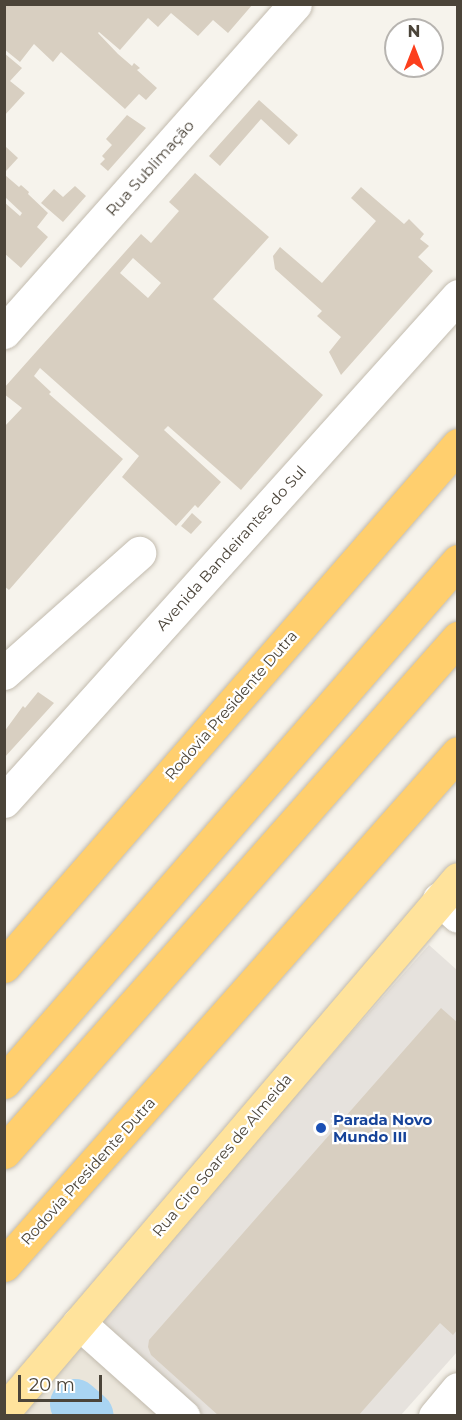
<!DOCTYPE html>
<meta charset="utf-8">
<style>
body{margin:0}
#map{position:relative;width:462px;height:1420px;overflow:hidden;background:#f6f3ec;font-family:Montserrat,sans-serif}
div>[style]{position:absolute}
.residential>*{inset:0;background:#eae5da}
.industrial>*{inset:0;background:#e6e2dd}
.river>*{height:50px;margin:-25px;padding:0 25px;transform-origin:25px;border-radius:25px;background:#a9d4f2}
.building>*{inset:0;background:#d8cfc1}
.roads{filter:drop-shadow(0 0 2px #c2bbae) drop-shadow(0 0 2px #c2bbae)}
.minor>*{height:33px;margin:-16.5px;padding:0 16.5px;transform-origin:16.5px;border-radius:16.5px;background:#fff}
.major>*{height:33px;margin:-16.5px;padding:0 16.5px;transform-origin:16.5px;border-radius:16.5px;background:#ffe39c}
.highway>*{height:33px;margin:-16.5px;padding:0 16.5px;transform-origin:16.5px;border-radius:16.5px;background:#ffcf6e}
.dots>*{width:16px;height:16px;translate:-50% -50%;box-sizing:border-box;border:3px solid #fff;border-radius:50%}
span{translate:-50% -50%;white-space:nowrap;text-align:center;line-height:1.15;-webkit-text-stroke:4.5px #fff;paint-order:stroke}
.street-label{font-size:15px;color:#4b4439}
.transit-label{font-size:15px;color:#164399;font-weight:700}
.left{translate:0 -50%;text-align:left}
.frame{position:absolute;inset:0;border:6px solid #4b4439;pointer-events:none}
.north{position:absolute;left:384px;top:18px;width:60px;height:60px;box-sizing:border-box;background:#fff;border:2px solid #b7b4b0;border-radius:50%;rotate:0deg;font-size:16px;font-weight:700;line-height:24px;text-align:center;color:#4b4439}
.north::after{content:'';display:block;margin:auto;width:21px;height:27px;background:#fc3f1d;clip-path:polygon(50% 0,100% 100%,50% 72%,0 100%)}
.scale{position:absolute;left:18px;top:1375px;width:84px;height:27px;box-sizing:border-box;border:3px solid #4b4439;border-top:0;padding-left:8px;font-size:18px;line-height:21px;white-space:nowrap;color:#4b4439;-webkit-text-stroke:4px #fff;paint-order:stroke}
</style>
<div id="map">
<div class="residential">
<i style="clip-path:polygon(93px 1326px,194px 1416px,20px 1416px)"></i>
</div>
<div class="industrial">
<i style="clip-path:polygon(429px 945px,457px 970px,457px 1352px,401px 1415px,203px 1415px,96px 1321px)"></i>
</div>
<div class="river">
<i style="left:75px;top:1404px;width:18px;rotate:41deg"></i>
</div>
<div class="building">
<i style="clip-path:polygon(4px 4px,226px 5px,253px 4px,228px 33px,213px 20px,198px 36px,171px 13px,158px 27px,148px 18px,120px 50px,99px 32px,98px 33px,118px 54px,132px 66px,134px 63px,140px 68px,137px 70px,157px 88px,146px 100px,139px 94px,125px 109px,61px 52px,53px 62px,34px 44px,20px 62px,4px 49px)"></i>
<i style="clip-path:polygon(4px 53px,22px 68px,10px 81px,25px 93px,4px 116px)"></i>
<i style="clip-path:polygon(259px 100px,298px 135px,289px 145px,261px 119px,220px 166px,209px 156px)"></i>
<i style="clip-path:polygon(127px 115px,146px 128px,108px 171px,100px 164px,105px 159px,102px 156px,112px 145px,106px 139px)"></i>
<i style="clip-path:polygon(5px 146px,18px 158px,6px 171px,5px 170px)"></i>
<i style="clip-path:polygon(evenodd,195px 173px,269px 237px,213px 299px,323px 395px,241px 490px,168px 426px,164px 430px,221px 482px,198px 508px,195px 505px,176px 526px,122px 477px,139px 456px,40px 368px,34px 376px,51px 392px,49px 394px,123px 459px,9px 590px,4px 586px,4px 427px,22px 408px,4px 394px,4px 388px,141px 234px,151px 243px,179px 211px,169px 202px,195px 173px,133px 258px,161px 283px,148px 298px,120px 273px,133px 258px)"></i>
<i style="clip-path:polygon(5px 175px,19px 187px,21px 185px,29px 192px,28px 194px,48px 213px,37px 227px,48px 237px,21px 268px,4px 253px,4px 202px,20px 216px,22px 213px,5px 197px)"></i>
<i style="clip-path:polygon(75px 186px,86px 196px,63px 222px,41px 203px,54px 189px,63px 197px)"></i>
<i style="clip-path:polygon(361px 187px,404px 224px,409px 219px,424px 234px,420px 239px,429px 246px,418px 257px,433px 271px,341px 375px,329px 352px,341px 337px,317px 316px,322px 311px,275px 269px,273px 256px,280px 247px,322px 283px,376px 221px,351px 198px)"></i>
<i style="clip-path:polygon(192px 513px,202px 522px,191px 534px,181px 526px)"></i>
<i style="clip-path:polygon(38px 692px,54px 703px,4px 758px,4px 732px,23px 706px,25px 708px)"></i>
<i style="clip-path:polygon(441px 1008px,458px 1023px,458px 1329px,453px 1335px,440px 1323px,358px 1416px,219px 1416px,151px 1355px,148px 1347px,149px 1340px)"></i>
</div>
<div class="roads">
<div class="minor">
<i style="left:4px;top:332px;width:438px;rotate:-48.4deg"></i>
<i style="left:4px;top:673px;width:181px;rotate:-41.6deg"></i>
<i style="left:4px;top:801px;width:679px;rotate:-48.04deg"></i>
<i style="left:439px;top:899px;width:25px;rotate:42deg"></i>
<i style="left:79px;top:1323px;width:140px;rotate:41.8deg"></i>
<i style="left:435px;top:1416px;width:35px;rotate:-50deg"></i>
</div>
<div class="major">
<i style="left:4px;top:1411px;width:699px;rotate:-49.52deg"></i>
</div>
<div class="highway">
<i style="left:4px;top:966px;width:691px;rotate:-48.93deg"></i>
<i style="left:4px;top:1082px;width:691px;rotate:-48.93deg"></i>
<i style="left:4px;top:1152px;width:686px;rotate:-48.55deg"></i>
<i style="left:4px;top:1265px;width:684px;rotate:-48.44deg"></i>
</div>
</div>
<div class="dots">
<i style="left:321px;top:1128px;background:#1a4fb4"></i>
</div>
<div class="street-label">
<span style="left:150px;top:168px;rotate:-48deg">Rua Sublimação</span>
<span style="left:231px;top:548px;rotate:-48deg">Avenida Bandeirantes do Sul</span>
<span style="left:231px;top:705px;rotate:-49deg">Rodovia Presidente Dutra</span>
<span style="left:222px;top:1155px;rotate:-50deg">Rua Ciro Soares de Almeida</span>
<span style="left:88px;top:1171px;rotate:-48deg">Rodovia Presidente Dutra</span>
</div>
<div class="transit-label">
<span class="left" style="left:333px;top:1128px">Parada Novo<br>Mundo III</span>
</div>
<div class="frame"></div>
<div class="north">N</div>
<div class="scale">20 m</div>
</div>
